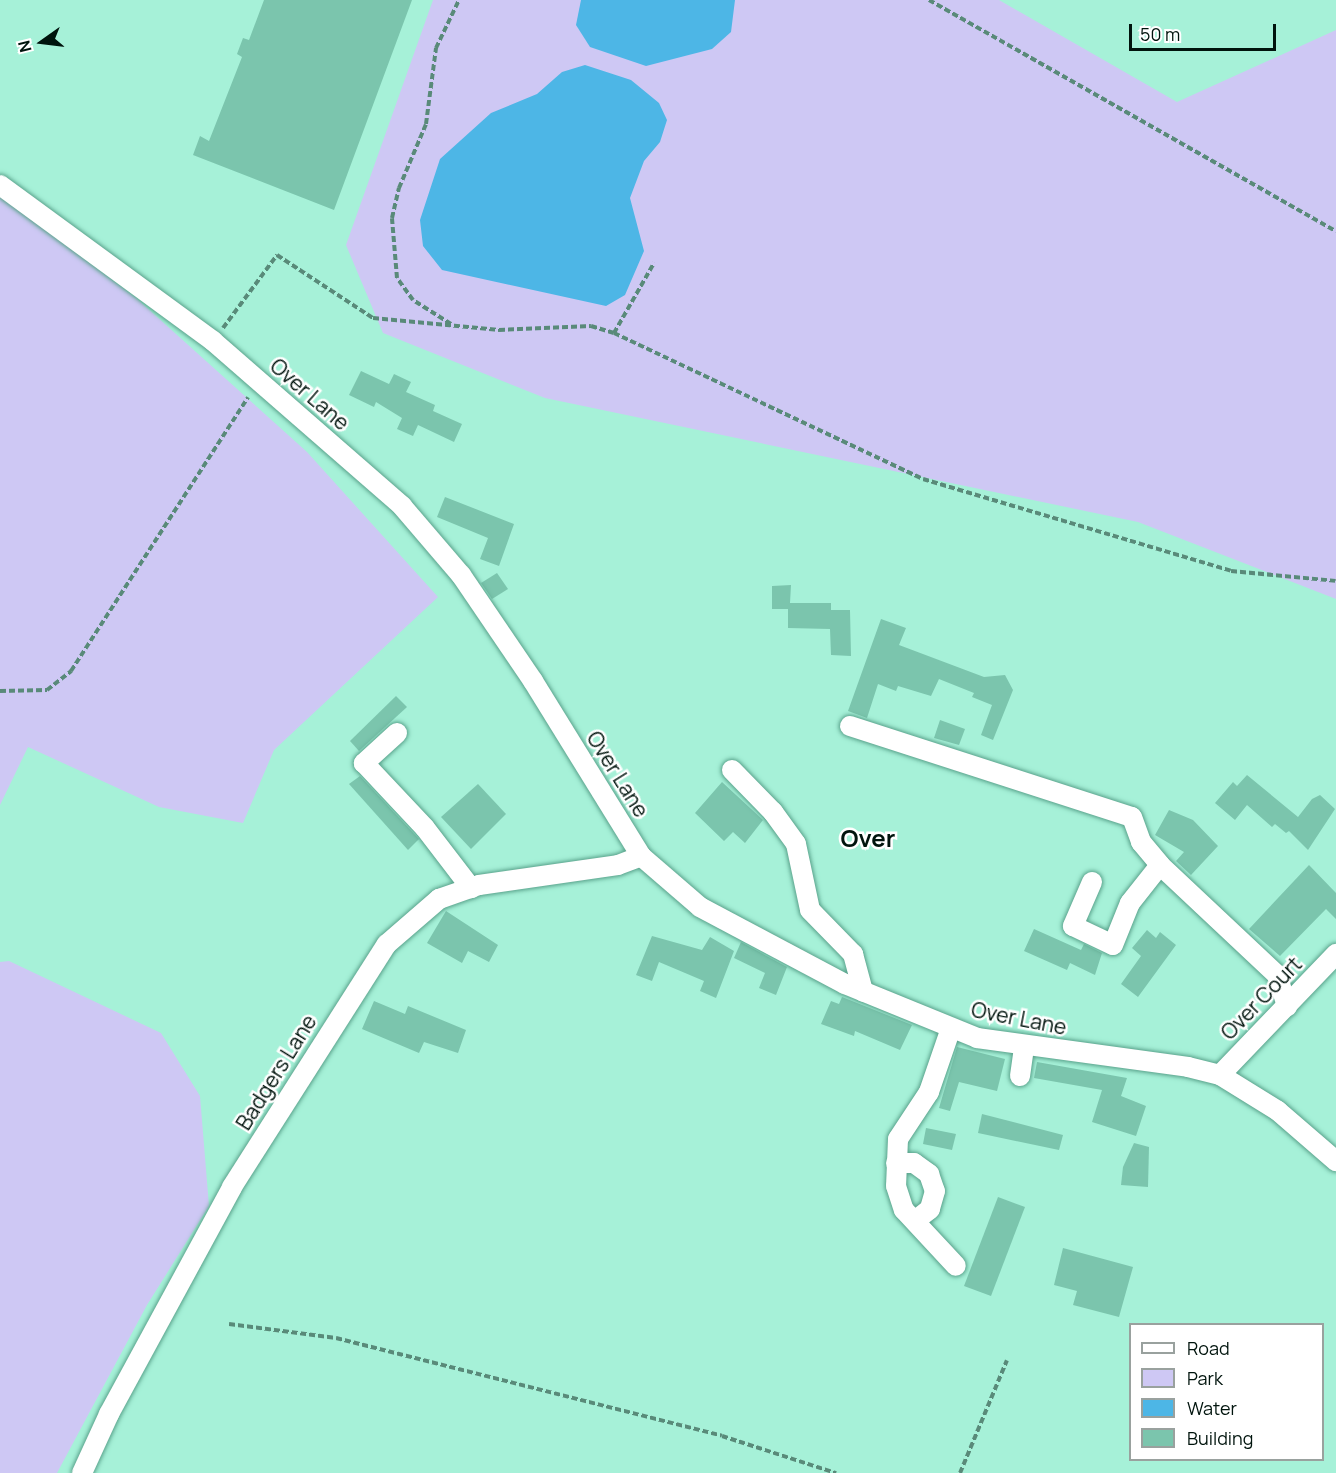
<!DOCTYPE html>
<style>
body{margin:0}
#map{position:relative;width:1336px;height:1473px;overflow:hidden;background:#a6f1d8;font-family:Manrope,sans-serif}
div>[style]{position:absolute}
.green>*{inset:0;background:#cec8f4}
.water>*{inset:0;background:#4db6e6}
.building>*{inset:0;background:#7bc5ad}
.path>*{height:4px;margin-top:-2px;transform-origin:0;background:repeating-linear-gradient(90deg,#598a79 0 6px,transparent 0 9px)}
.roads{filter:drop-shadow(0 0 2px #59a28b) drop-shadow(0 0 2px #59a28b)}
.minor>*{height:20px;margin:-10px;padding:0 10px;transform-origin:10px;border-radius:10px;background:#fff}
span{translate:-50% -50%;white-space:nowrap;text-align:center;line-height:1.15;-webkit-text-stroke:5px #fff;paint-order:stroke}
.street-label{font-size:21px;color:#00140d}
.quarter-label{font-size:24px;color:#00140d;font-weight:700}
.legend{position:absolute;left:1129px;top:1323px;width:195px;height:138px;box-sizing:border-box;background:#fff;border:2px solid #99a19e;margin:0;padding:8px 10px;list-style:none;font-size:18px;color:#00140d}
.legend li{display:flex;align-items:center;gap:12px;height:30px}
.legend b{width:30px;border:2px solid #99a19e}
.north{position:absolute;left:12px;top:12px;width:60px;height:60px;-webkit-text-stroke:4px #fff;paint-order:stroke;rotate:256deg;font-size:16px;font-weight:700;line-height:24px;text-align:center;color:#00140d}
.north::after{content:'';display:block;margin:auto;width:21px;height:27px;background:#00140d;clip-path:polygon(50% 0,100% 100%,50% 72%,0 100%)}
.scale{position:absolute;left:1129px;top:24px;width:147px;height:27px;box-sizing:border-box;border:3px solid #00140d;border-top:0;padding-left:8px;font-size:18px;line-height:21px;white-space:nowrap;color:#00140d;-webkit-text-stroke:4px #fff;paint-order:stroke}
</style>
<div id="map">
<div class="green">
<i style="clip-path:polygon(433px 0,999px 0,1177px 102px,1336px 30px,1336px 599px,1138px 522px,545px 398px,383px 333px,346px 245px)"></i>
<i style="clip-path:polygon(0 196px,136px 298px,307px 452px,438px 597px,274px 750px,243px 823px,159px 807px,28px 747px,0 805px)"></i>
<i style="clip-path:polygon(9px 961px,161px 1033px,200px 1096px,209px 1206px,147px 1305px,57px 1473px,0 1473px,0 962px)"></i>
</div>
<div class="water">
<i style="clip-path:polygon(581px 0,735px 0,731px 32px,712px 49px,646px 66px,590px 47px,576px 25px)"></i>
<i style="clip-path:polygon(585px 65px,631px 80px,659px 103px,667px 120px,660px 142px,644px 161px,630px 198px,644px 251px,625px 295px,606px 306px,442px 270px,423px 246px,420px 220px,440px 159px,491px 113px,537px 94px,562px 72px)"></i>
</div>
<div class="building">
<i style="clip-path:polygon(264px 0,412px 0,334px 210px,193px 155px,200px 136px,209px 141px,242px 57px,237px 54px,243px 38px,249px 40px)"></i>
<i style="clip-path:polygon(361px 371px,389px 384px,394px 374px,411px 382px,406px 392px,435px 405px,433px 411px,462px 424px,454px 442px,418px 425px,413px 436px,397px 429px,402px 418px,376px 402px,374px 407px,349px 395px)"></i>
<i style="clip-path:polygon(445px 497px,514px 524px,499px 566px,480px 559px,488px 538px,437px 517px)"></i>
<i style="clip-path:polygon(497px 573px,508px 589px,492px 599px,481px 583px)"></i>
<i style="clip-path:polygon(791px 585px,790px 603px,831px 603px,831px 610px,850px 610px,851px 656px,831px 655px,830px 629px,788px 628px,788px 609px,772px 609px,772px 586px)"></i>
<i style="clip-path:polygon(881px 619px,906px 628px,899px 645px,984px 677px,1005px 675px,1013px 690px,993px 740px,981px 735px,992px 705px,972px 697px,974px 693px,939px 679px,931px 696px,898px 686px,896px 691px,878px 684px,867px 718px,848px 711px)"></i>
<i style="clip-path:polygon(396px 696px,407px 707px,359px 751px,350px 741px)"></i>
<i style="clip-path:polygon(940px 720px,965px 729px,959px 745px,934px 738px)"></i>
<i style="clip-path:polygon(1247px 775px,1298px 817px,1312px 799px,1320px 795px,1335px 809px,1308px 850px,1289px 831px,1286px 833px,1275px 824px,1272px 827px,1247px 805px,1235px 820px,1215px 803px,1233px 782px,1237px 786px)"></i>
<i style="clip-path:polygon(360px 776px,419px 839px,408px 850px,349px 784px)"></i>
<i style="clip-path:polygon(722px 782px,763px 820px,745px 843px,733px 832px,724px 841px,695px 813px)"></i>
<i style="clip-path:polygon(478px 784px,506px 814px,471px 849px,441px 817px)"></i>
<i style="clip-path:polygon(1169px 810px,1193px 820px,1218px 846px,1191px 875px,1176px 861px,1184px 852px,1155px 835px)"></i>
<i style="clip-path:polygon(1309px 865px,1336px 893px,1336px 919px,1326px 909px,1280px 956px,1249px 929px)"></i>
<i style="clip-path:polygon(446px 911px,498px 945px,489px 962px,468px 951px,462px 963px,427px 943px)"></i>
<i style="clip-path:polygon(1034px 929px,1081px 950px,1084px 944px,1102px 953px,1095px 975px,1070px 963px,1067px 970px,1024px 951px)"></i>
<i style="clip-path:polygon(1147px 930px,1156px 938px,1160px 932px,1176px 945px,1138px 997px,1121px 984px,1141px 956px,1132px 948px)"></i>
<i style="clip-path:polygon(652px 936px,702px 950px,710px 937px,734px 951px,716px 998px,700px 991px,704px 981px,659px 962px,652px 981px,636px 975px)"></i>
<i style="clip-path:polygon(741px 942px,787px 967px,776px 995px,759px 988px,765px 973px,734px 958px)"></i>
<i style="clip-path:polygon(842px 997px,912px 1025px,900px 1050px,855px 1031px,854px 1036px,821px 1024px,831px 1001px,839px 1004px)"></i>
<i style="clip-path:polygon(374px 1001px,405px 1014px,408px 1006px,466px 1030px,458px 1053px,424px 1042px,419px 1053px,362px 1029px)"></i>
<i style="clip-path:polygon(957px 1047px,1005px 1059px,997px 1091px,959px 1082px,950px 1111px,939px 1108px)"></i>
<i style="clip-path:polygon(1037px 1062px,1127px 1078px,1121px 1096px,1146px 1106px,1136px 1136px,1092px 1122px,1102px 1090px,1034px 1078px)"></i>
<i style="clip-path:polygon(982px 1114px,1063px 1135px,1059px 1150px,978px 1133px)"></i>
<i style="clip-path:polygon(926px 1128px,956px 1134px,952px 1150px,923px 1144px)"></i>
<i style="clip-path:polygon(1134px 1143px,1149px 1147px,1148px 1187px,1121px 1185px,1123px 1167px)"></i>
<i style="clip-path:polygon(998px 1197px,1025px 1207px,991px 1296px,964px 1286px)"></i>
<i style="clip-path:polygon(1063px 1248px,1133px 1267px,1119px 1317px,1073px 1305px,1077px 1291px,1054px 1285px)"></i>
</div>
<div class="path">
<i style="left:929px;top:0;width:468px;rotate:29.6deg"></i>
<i style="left:451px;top:324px;width:45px;rotate:-147.7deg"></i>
<i style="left:413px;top:300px;width:27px;rotate:-126deg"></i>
<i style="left:397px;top:278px;width:60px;rotate:-94.8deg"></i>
<i style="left:392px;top:218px;width:31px;rotate:-77deg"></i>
<i style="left:399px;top:188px;width:69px;rotate:-67.1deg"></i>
<i style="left:426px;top:124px;width:77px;rotate:-82.5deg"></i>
<i style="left:436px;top:48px;width:53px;rotate:-64.4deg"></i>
<i style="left:223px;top:328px;width:91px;rotate:-53.5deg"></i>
<i style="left:277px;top:255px;width:115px;rotate:33.3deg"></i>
<i style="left:373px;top:318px;width:127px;rotate:5.4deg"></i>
<i style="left:499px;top:330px;width:92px;rotate:-2.5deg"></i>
<i style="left:591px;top:326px;width:24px;rotate:17deg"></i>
<i style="left:614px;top:333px;width:342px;rotate:25.3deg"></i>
<i style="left:923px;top:479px;width:321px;rotate:16.6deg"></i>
<i style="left:1231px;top:571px;width:105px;rotate:5.4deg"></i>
<i style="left:614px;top:333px;width:81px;rotate:-60.3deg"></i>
<i style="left:0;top:691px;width:47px;rotate:-1.2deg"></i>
<i style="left:47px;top:690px;width:31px;rotate:-38deg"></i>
<i style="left:71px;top:671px;width:326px;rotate:-57.1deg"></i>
<i style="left:229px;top:1324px;width:108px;rotate:7.5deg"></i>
<i style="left:336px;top:1338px;width:398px;rotate:14.2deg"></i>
<i style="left:722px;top:1436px;width:120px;rotate:18deg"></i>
<i style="left:960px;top:1473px;width:122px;rotate:-67.4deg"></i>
</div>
<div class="roads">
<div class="minor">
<i style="left:0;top:185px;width:264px;rotate:36.2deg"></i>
<i style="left:213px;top:341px;width:251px;rotate:41.1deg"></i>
<i style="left:402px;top:506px;width:91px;rotate:49.5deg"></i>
<i style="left:461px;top:575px;width:128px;rotate:55.8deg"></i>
<i style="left:533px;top:681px;width:206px;rotate:58.3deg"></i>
<i style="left:641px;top:856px;width:78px;rotate:40.8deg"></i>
<i style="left:700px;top:907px;width:164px;rotate:28deg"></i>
<i style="left:845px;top:984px;width:143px;rotate:22.2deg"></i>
<i style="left:977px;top:1038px;width:213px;rotate:7.8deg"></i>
<i style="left:1188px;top:1067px;width:33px;rotate:14deg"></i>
<i style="left:1220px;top:1075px;width:68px;rotate:31.8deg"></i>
<i style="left:1278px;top:1111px;width:77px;rotate:40.8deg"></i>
<i style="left:850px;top:726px;width:296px;rotate:17.9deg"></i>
<i style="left:1132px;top:817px;width:27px;rotate:70deg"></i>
<i style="left:1141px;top:842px;width:30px;rotate:50deg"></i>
<i style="left:1160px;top:865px;width:161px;rotate:43.2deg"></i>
<i style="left:1277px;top:975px;width:33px;rotate:72deg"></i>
<i style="left:397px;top:733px;width:45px;rotate:137.7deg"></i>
<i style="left:364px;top:763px;width:89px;rotate:46.8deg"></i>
<i style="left:425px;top:828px;width:76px;rotate:52.5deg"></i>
<i style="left:732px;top:770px;width:59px;rotate:45.7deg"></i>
<i style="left:773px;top:812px;width:39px;rotate:54deg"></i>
<i style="left:796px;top:844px;width:67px;rotate:78deg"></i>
<i style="left:810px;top:910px;width:62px;rotate:45.7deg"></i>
<i style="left:853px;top:954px;width:39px;rotate:75deg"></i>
<i style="left:1092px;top:882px;width:48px;rotate:113.4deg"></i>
<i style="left:1073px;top:926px;width:44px;rotate:25.4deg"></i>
<i style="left:1113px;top:945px;width:45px;rotate:-68deg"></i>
<i style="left:1130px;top:903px;width:48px;rotate:-51.7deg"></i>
<i style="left:951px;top:1028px;width:68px;rotate:109deg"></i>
<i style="left:929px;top:1092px;width:56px;rotate:123.4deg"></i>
<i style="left:898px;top:1139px;width:47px;rotate:92.4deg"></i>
<i style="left:896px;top:1186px;width:25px;rotate:72deg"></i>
<i style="left:904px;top:1210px;width:76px;rotate:47.1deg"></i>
<i style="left:1220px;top:1075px;width:168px;rotate:-46.2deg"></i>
<i style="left:1020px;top:1076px;width:29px;rotate:-82deg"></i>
<i style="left:896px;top:1163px;width:18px"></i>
<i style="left:914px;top:1163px;width:19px;rotate:36deg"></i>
<i style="left:929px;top:1174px;width:18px;rotate:71deg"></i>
<i style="left:935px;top:1191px;width:19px;rotate:106deg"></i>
<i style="left:930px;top:1209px;width:18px;rotate:142deg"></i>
<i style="left:82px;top:1473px;width:65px;rotate:-65.4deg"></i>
<i style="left:109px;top:1414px;width:258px;rotate:-61.5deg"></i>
<i style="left:232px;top:1187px;width:288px;rotate:-57.5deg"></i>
<i style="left:387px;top:944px;width:69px;rotate:-40.9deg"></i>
<i style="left:439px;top:899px;width:42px;rotate:-19.3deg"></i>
<i style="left:479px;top:885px;width:140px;rotate:-8.2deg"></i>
<i style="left:618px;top:865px;width:25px;rotate:-21deg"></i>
</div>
</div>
<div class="street-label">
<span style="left:310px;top:394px;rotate:41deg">Over Lane</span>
<span style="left:618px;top:774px;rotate:58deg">Over Lane</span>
<span style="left:1261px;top:998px;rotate:-46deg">Over Court</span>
<span style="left:1019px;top:1018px;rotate:11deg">Over Lane</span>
<span style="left:276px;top:1072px;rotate:-58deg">Badgers Lane</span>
</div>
<div class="quarter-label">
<span style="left:868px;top:838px">Over</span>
</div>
<ul class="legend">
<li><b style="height:8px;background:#fff"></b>Road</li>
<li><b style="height:16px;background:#cec8f4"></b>Park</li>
<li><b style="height:16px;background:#4db6e6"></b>Water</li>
<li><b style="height:16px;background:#7bc5ad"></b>Building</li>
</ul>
<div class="north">N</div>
<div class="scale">50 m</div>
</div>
